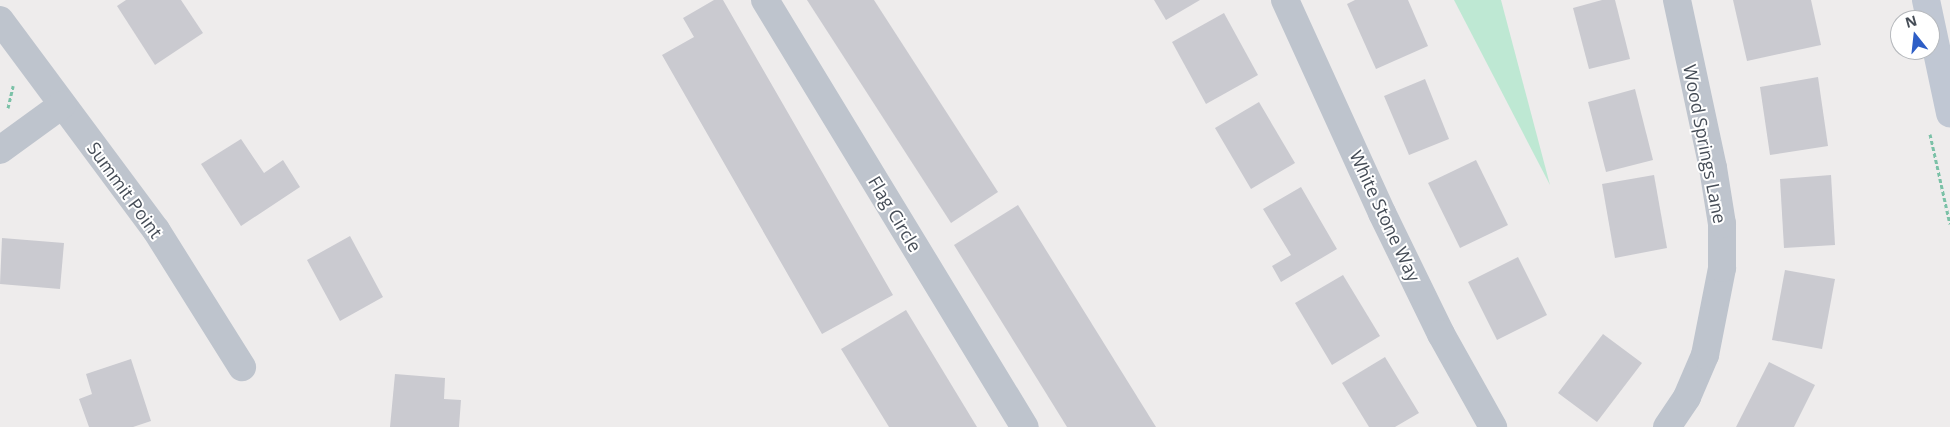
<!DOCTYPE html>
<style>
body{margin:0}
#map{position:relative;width:1950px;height:427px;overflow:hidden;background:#eeecec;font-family:"Open Sans",sans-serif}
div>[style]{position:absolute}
.green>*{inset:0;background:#bee8d3}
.building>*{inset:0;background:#cacad0}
.path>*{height:3px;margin-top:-1.5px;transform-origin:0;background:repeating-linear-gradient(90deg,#7bc1a7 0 4px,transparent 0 6.5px)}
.street>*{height:28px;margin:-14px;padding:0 14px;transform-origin:14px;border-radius:14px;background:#bec4cd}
.secondary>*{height:28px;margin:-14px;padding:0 14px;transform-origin:14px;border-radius:14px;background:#c0c7d3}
span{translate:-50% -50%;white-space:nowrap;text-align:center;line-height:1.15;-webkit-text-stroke:4px #fff;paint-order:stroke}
.street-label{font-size:18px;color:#464d57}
.north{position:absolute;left:1890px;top:10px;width:50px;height:50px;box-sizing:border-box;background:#fff;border:1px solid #b5b8bc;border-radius:50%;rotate:344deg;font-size:14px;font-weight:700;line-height:20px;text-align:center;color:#464d57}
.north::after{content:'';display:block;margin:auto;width:18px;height:22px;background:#2e5ec6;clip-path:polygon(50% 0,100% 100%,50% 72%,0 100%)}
</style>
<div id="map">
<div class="green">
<i style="clip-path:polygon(1454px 0,1501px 0,1550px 185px)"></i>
</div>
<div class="building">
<i style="clip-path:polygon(126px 0,181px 0,203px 33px,155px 65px,117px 6px)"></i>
<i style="clip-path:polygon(714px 0,723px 0,893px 295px,822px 334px,662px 55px,694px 37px,683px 18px)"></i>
<i style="clip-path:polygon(807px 0,874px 0,998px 192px,951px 223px)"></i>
<i style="clip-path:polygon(1154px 0,1200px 0,1166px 20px)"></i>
<i style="clip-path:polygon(1355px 0,1408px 0,1428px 46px,1376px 69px,1347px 4px)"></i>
<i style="clip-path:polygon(1602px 0,1615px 0,1630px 59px,1589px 69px,1573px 8px)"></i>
<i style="clip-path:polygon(1733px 0,1811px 0,1821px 45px,1747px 61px)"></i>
<i style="clip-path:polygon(1224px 13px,1258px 75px,1206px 104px,1172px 42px)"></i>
<i style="clip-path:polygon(1818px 77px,1828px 146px,1770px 155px,1760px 87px)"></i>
<i style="clip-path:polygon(1425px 79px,1449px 139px,1409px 155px,1384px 96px)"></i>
<i style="clip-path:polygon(1635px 89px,1653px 160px,1606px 172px,1588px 102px)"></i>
<i style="clip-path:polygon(1259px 102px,1295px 163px,1251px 189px,1215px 128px)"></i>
<i style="clip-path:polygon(241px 139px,264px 173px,283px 160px,300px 187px,241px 226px,201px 164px)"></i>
<i style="clip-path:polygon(1476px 160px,1508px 225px,1460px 248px,1428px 183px)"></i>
<i style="clip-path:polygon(1654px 175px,1667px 248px,1615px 258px,1602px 184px)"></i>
<i style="clip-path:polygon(1831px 175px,1835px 245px,1784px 248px,1780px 179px)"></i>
<i style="clip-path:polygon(1301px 187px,1337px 249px,1281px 282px,1272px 266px,1291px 255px,1263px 209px)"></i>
<i style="clip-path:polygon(1018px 205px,1156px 427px,1067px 427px,954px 245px)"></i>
<i style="clip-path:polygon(350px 236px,383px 297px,340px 321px,307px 260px)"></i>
<i style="clip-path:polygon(2px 238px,64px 243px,60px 289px,0 284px)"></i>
<i style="clip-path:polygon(1518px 257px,1547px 315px,1497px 340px,1468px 282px)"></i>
<i style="clip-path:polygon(1785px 270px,1835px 279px,1822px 349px,1772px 340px)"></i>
<i style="clip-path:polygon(1343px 275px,1380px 336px,1332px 365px,1295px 303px)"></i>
<i style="clip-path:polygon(906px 310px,977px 427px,889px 427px,841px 349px)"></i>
<i style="clip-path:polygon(1603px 334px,1642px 363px,1597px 422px,1558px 393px)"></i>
<i style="clip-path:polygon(1385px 357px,1419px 413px,1395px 427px,1369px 427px,1342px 383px)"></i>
<i style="clip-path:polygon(131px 359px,151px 421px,133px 427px,89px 427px,79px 399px,92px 394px,86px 374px)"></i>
<i style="clip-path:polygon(1769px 362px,1815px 385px,1794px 427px,1736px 427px)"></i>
<i style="clip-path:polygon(395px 374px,445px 378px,444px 399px,461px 400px,459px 427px,390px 427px)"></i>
</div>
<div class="path">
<i style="left:8px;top:108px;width:23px;rotate:-77deg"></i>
<i style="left:1930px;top:134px;width:92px;rotate:77.5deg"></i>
</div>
<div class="street">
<i style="left:765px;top:0;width:500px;rotate:58.7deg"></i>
<i style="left:1285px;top:0;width:234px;rotate:65.5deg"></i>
<i style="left:1382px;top:213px;width:135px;rotate:64deg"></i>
<i style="left:1441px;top:334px;width:107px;rotate:60.8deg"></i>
<i style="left:0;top:20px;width:262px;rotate:53.4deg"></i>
<i style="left:156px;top:230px;width:162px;rotate:57.9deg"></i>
<i style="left:0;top:150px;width:77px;rotate:-36deg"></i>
<i style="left:1667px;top:427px;width:36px;rotate:-56deg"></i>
<i style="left:1687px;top:397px;width:46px;rotate:-66.8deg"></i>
<i style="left:1705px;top:355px;width:89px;rotate:-78.9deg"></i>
<i style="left:1722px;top:268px;width:44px;rotate:-90deg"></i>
<i style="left:1722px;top:224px;width:57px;rotate:-99.1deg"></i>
<i style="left:1713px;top:168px;width:172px;rotate:-102.1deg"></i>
</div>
<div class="secondary">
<i style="left:1926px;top:0;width:116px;rotate:78deg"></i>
</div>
<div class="street-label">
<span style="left:1705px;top:144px;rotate:79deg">Wood Springs Lane</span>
<span style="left:125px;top:190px;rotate:54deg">Summit Point</span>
<span style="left:895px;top:214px;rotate:59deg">Flag Circle</span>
<span style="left:1385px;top:216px;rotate:65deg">White Stone Way</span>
</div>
<div class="north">N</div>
</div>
